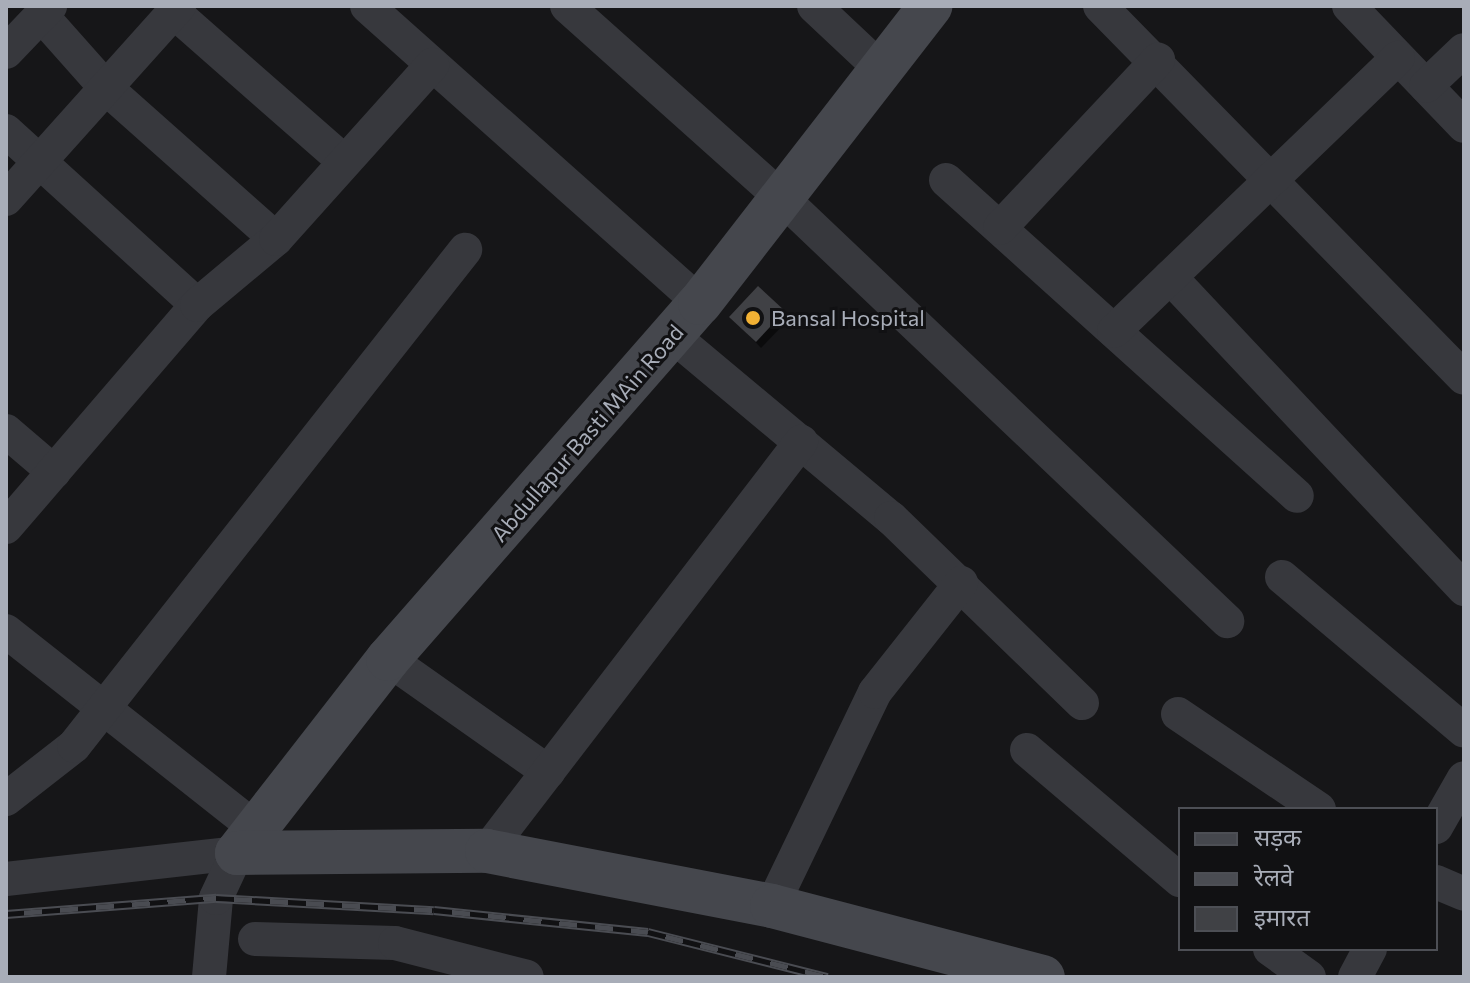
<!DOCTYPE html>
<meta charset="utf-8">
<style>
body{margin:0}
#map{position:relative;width:1470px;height:983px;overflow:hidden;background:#161618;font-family:Commissioner,"Noto Sans Devanagari",sans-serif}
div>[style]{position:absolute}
.shadow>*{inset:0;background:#0007}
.building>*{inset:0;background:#404145}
.street>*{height:34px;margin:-17px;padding:0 17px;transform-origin:17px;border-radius:17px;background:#37383d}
.secondary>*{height:44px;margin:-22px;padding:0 22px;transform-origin:22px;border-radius:22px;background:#45474d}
.rail>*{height:9px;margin-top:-4.5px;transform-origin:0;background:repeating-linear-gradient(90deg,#111113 0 18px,#4a4c52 0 36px);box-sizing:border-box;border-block:2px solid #4a4c52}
.dots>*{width:22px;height:22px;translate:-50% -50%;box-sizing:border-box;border:4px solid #111113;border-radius:50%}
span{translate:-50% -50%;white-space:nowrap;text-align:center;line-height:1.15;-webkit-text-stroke:6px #111113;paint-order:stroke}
.poi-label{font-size:22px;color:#a8adb8}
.left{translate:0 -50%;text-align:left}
.street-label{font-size:22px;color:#a8adb8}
.frame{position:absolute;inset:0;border:8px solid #a8adb8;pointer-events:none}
.legend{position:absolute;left:1178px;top:807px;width:260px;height:144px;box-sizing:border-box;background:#111113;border:2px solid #4d4f55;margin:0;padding:10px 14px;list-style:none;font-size:24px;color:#a8adb8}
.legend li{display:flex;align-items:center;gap:16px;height:40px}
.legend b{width:40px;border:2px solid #4d4f55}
</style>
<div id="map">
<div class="shadow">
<i style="clip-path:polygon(783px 312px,788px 320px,761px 348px,732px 317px)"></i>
</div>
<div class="building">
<i style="clip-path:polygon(758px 286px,785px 311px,756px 342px,729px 317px)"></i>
</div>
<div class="street">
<i style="left:367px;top:6px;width:446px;rotate:41.7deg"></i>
<i style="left:567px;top:6px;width:290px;rotate:41.8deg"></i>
<i style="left:783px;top:199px;width:613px;rotate:43.54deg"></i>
<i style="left:814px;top:6px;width:91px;rotate:43.2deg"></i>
<i style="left:1100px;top:6px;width:520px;rotate:45.62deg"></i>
<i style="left:1349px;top:6px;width:166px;rotate:46.2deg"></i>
<i style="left:174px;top:12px;width:227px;rotate:41.3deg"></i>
<i style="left:42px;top:16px;width:96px;rotate:48.4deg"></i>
<i style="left:106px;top:88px;width:227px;rotate:41.6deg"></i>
<i style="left:6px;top:52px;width:64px;rotate:-46.3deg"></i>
<i style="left:1426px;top:86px;width:52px;rotate:-43.5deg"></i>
<i style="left:6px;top:131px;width:258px;rotate:42.3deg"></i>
<i style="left:946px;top:180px;width:472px;rotate:42deg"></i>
<i style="left:6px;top:199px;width:259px;rotate:-48.1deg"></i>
<i style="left:1000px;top:228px;width:231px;rotate:-46.8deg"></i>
<i style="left:1170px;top:277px;width:429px;rotate:46.7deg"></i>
<i style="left:1114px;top:331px;width:394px;rotate:-43.9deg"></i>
<i style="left:673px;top:336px;width:284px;rotate:39.9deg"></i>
<i style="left:891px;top:518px;width:266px;rotate:44.1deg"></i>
<i style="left:6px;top:431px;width:63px;rotate:40.5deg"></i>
<i style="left:6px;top:527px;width:293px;rotate:-49.3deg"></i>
<i style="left:197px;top:305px;width:103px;rotate:-39.9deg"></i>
<i style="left:276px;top:239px;width:234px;rotate:-48.1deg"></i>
<i style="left:1282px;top:577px;width:238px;rotate:40.2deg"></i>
<i style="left:6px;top:631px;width:318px;rotate:38.3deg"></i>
<i style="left:388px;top:659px;width:196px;rotate:35.2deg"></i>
<i style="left:1178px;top:714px;width:170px;rotate:34deg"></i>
<i style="left:1027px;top:750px;width:201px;rotate:40.4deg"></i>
<i style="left:6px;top:799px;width:86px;rotate:-37.9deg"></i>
<i style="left:74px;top:746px;width:632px;rotate:-51.75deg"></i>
<i style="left:1436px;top:827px;width:56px;rotate:-60.3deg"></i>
<i style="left:487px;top:851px;width:516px;rotate:-52.49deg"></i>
<i style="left:6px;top:879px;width:232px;rotate:-6.4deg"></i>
<i style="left:1436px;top:882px;width:30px;rotate:23deg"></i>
<i style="left:772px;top:906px;width:237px;rotate:-64.3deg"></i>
<i style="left:875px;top:692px;width:139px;rotate:-51.7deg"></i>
<i style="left:255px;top:939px;width:140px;rotate:1.6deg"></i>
<i style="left:395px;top:943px;width:136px;rotate:14.4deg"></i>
<i style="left:1270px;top:949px;width:48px;rotate:35.7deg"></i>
<i style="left:209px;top:977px;width:79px;rotate:-84.9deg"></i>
<i style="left:216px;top:898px;width:50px;rotate:-65deg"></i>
<i style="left:1355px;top:977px;width:32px;rotate:-62deg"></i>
</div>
<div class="secondary">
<i style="left:237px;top:853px;width:246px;rotate:-52.1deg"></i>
<i style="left:388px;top:659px;width:473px;rotate:-48.8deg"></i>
<i style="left:700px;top:303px;width:376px;rotate:-52.2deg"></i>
<i style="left:237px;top:853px;width:250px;rotate:-0.5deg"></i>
<i style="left:487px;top:851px;width:290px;rotate:10.9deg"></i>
<i style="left:772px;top:906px;width:280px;rotate:14.7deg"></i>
</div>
<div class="rail">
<i style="left:6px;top:914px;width:211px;rotate:-4.4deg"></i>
<i style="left:216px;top:898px;width:218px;rotate:3.2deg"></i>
<i style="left:434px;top:910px;width:215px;rotate:5.9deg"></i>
<i style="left:648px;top:932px;width:185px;rotate:14.1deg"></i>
</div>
<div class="dots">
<i style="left:753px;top:318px;background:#f2b134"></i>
</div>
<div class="poi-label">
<span class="left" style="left:771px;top:318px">Bansal Hospital</span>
</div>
<div class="street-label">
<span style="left:587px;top:433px;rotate:-49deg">Abdullapur Basti MAin Road</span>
</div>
<div class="frame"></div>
<ul class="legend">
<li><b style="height:10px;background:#45474d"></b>सड़क</li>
<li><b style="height:10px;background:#4a4c52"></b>रेलवे</li>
<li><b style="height:22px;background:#404145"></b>इमारत</li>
</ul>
</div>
